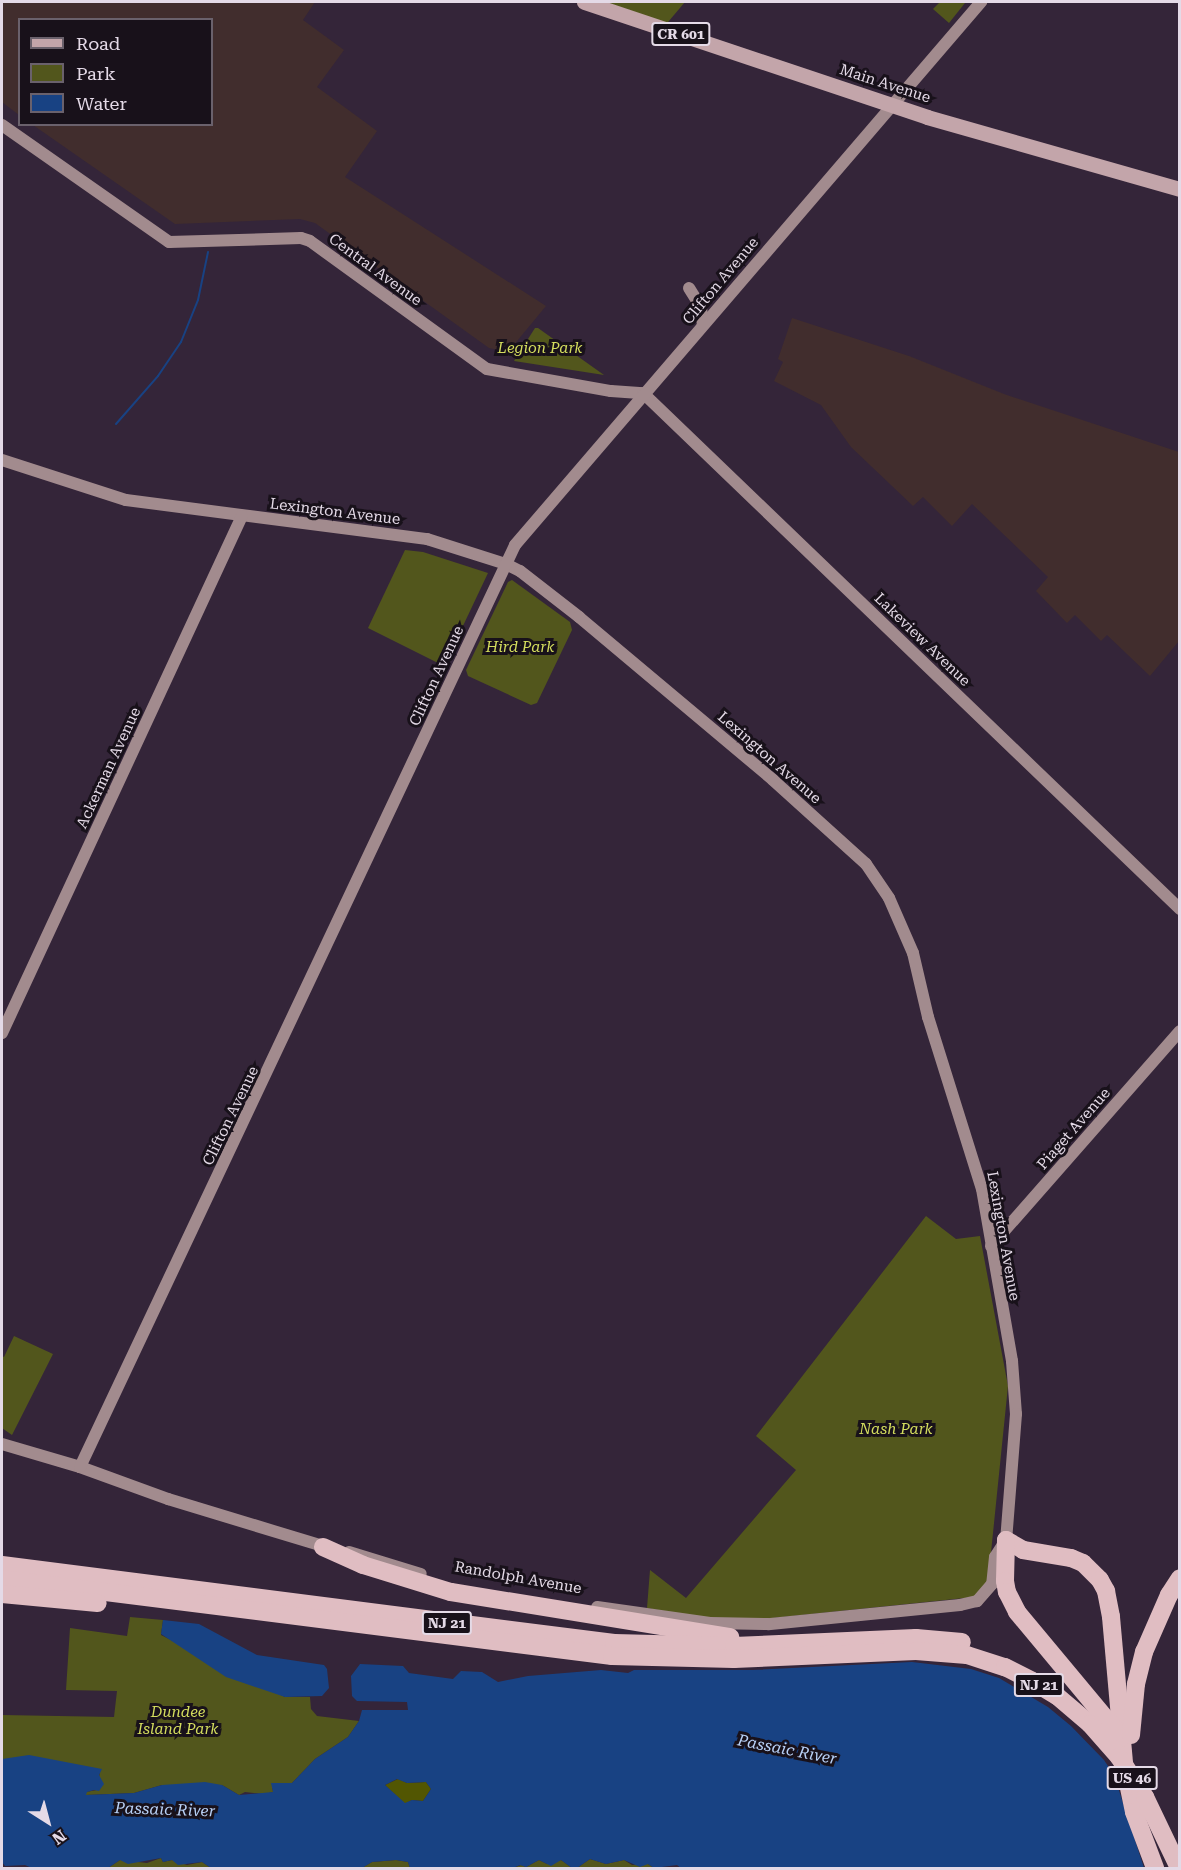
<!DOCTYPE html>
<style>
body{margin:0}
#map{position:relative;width:1181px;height:1870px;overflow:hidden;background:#342539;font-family:"Roboto Serif",serif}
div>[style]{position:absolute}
.industrial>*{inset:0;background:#412d2d}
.green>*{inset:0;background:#52561c}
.forest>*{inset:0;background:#525602}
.water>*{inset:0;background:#184283}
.stream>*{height:2px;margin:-1px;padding:0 1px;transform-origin:1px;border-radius:1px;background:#184283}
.secondary>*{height:12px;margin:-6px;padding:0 6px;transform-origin:6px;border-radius:6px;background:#a28b8e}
.primary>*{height:15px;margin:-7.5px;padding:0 7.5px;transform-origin:7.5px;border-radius:7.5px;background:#c3a5aa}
.highway>*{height:18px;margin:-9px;padding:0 9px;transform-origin:9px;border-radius:9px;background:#e0bdc2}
span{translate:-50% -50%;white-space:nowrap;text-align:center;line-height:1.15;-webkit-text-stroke:6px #18111a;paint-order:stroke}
.shield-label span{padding:2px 4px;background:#18111a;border:2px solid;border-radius:4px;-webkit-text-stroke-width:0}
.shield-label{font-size:14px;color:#e4dae7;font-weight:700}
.street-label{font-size:15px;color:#e4dae7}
.park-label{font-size:15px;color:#d4dd5e;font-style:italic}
.water-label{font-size:16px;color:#b8d1f7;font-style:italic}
.frame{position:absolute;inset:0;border:3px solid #e4dae7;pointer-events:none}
.legend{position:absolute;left:18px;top:18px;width:195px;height:108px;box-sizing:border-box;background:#18111a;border:2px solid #6a616c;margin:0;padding:8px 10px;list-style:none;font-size:18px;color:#e4dae7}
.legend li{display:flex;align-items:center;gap:12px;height:30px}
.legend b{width:30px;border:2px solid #6a616c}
.north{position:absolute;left:18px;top:1792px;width:60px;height:60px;-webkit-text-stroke:4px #18111a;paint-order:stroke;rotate:144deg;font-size:16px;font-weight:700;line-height:24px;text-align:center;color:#e4dae7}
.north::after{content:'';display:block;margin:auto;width:21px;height:27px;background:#e4dae7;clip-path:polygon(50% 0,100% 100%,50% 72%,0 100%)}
</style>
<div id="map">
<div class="industrial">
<i style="clip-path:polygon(2px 2px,315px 2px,303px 20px,344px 50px,317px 87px,377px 131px,345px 177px,546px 306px,508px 352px,489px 348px,315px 223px,300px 219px,175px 224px,33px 125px,212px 124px,212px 20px,20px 20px,19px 115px,2px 102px)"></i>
<i style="clip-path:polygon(792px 318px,909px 356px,1004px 394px,1179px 452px,1179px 641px,1150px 676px,1107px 635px,1101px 641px,1075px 615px,1067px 623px,1036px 591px,1048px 577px,972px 504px,952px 526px,923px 497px,913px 506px,851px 447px,821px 405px,774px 381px,783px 362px,778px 359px)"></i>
</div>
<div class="green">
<i style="clip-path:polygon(584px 2px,685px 2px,663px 28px)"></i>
<i style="clip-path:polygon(940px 2px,963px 2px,965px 3px,949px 23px,933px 9px)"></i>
<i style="clip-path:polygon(535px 328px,538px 328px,604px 375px,514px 361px)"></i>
<i style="clip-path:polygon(405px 550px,423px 552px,488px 573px,444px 666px,368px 628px)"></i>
<i style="clip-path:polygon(512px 580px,570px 622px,572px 630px,537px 703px,531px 705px,468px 676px,466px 670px,508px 582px)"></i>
<i style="clip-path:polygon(926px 1216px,956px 1239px,980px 1236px,1008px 1386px,988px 1582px,974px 1597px,773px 1618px,712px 1620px,647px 1608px,650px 1570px,686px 1598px,796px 1470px,756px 1436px)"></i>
<i style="clip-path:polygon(14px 1336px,53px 1354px,12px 1435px,2px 1428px,2px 1356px,4px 1357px)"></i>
<i style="clip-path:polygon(130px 1617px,163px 1620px,161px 1635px,285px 1697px,310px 1697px,311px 1709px,317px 1716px,359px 1721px,348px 1737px,315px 1759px,292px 1783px,272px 1783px,273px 1792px,264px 1794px,245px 1792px,239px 1795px,222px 1785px,162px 1785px,134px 1793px,86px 1795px,86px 1792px,97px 1790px,100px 1771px,2px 1759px,2px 1715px,114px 1717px,117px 1691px,66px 1690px,70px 1628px,127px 1636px)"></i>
<i style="clip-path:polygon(161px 1858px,163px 1862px,172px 1860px,187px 1865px,202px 1862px,211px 1868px,108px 1868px,120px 1860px,147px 1863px)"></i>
<i style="clip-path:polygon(590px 1859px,606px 1864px,624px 1860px,632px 1865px,648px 1864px,654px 1868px,577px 1868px)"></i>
<i style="clip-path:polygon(396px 1860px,408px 1862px,410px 1868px,362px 1868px,372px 1862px)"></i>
<i style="clip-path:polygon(539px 1860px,547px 1864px,561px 1860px,572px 1868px,513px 1868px,521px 1865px,526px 1867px)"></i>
</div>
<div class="forest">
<i style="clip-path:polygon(398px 1779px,407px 1783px,426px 1782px,431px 1789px,423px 1801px,412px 1800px,405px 1804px,385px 1785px)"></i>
</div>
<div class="water">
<i style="clip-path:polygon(163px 1620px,199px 1624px,257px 1655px,324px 1665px,327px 1669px,329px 1688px,322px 1696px,285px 1697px,226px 1677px,161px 1634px)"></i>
<i style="clip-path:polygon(evenodd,912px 1662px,971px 1669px,999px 1678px,1048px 1707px,1071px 1726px,1104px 1760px,1114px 1775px,1144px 1868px,681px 1868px,677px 1865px,654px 1868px,648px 1864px,640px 1867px,624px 1860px,606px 1864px,590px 1859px,577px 1868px,572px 1868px,561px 1860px,551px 1866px,539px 1860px,526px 1867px,520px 1865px,513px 1868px,410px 1868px,408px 1862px,396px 1860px,372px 1862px,362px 1868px,211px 1868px,202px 1862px,178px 1865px,172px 1860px,163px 1862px,161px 1858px,128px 1864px,120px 1860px,108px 1868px,32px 1868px,25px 1865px,5px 1866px,2px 1862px,2px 1759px,29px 1755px,102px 1769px,99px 1775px,104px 1784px,99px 1791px,94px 1790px,87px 1792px,86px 1795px,134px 1793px,162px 1785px,205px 1782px,222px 1785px,239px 1795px,273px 1792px,271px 1783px,292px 1783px,315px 1759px,348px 1737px,359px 1721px,362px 1710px,408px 1710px,407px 1702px,357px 1701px,352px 1696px,351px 1676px,360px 1664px,403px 1666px,409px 1673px,453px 1679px,461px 1671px,482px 1672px,498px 1682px,528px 1676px,601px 1670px,628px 1673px,634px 1670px,752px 1670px,912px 1662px,397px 1779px,407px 1783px,426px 1782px,431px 1789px,423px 1801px,412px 1800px,405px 1803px,385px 1785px,397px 1779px)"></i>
</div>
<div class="stream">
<i style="left:116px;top:424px;width:64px;rotate:-48.8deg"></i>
<i style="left:158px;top:376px;width:41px;rotate:-55.9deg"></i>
<i style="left:181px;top:342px;width:45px;rotate:-68deg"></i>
<i style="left:198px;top:300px;width:49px;rotate:-78.2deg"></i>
</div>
<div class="secondary">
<i style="left:2px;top:125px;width:204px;rotate:35deg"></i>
<i style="left:169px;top:242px;width:132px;rotate:-1.7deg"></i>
<i style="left:301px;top:238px;width:9px;rotate:18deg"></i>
<i style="left:310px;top:241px;width:218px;rotate:35.9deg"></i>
<i style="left:487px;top:369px;width:126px;rotate:10.1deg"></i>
<i style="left:611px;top:391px;width:32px;rotate:4deg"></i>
<i style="left:689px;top:288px;width:22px;rotate:58deg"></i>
<i style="left:701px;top:307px;width:18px;rotate:84deg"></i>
<i style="left:643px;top:393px;width:745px;rotate:43.86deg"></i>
<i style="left:2px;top:460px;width:130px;rotate:17.9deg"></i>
<i style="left:126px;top:500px;width:304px;rotate:7.4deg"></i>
<i style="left:427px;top:539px;width:83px;rotate:17.6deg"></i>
<i style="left:506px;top:564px;width:16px;rotate:27deg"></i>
<i style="left:520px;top:571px;width:75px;rotate:37.9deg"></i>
<i style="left:579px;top:617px;width:253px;rotate:40deg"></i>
<i style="left:773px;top:780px;width:125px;rotate:42.1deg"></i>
<i style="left:866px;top:864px;width:41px;rotate:55.9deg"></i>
<i style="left:889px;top:898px;width:60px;rotate:66.4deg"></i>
<i style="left:913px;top:953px;width:66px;rotate:76.8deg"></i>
<i style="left:928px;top:1017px;width:180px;rotate:72.6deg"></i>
<i style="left:982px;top:1189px;width:175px;rotate:80.1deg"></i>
<i style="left:1012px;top:1361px;width:53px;rotate:85.7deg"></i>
<i style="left:1016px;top:1414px;width:126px;rotate:94.5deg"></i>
<i style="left:1006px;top:1540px;width:20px;rotate:123deg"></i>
<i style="left:995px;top:1557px;width:27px;rotate:96deg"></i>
<i style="left:992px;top:1584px;width:23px;rotate:131deg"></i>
<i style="left:977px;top:1601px;width:17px;rotate:167deg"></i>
<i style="left:960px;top:1605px;width:193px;rotate:174.3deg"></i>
<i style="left:768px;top:1624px;width:58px;rotate:-179deg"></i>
<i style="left:710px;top:1623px;width:114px;rotate:-171.9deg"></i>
<i style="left:2px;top:1033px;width:570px;rotate:-65.1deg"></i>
<i style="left:991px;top:1246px;width:286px;rotate:-48.7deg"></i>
<i style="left:2px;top:1444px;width:81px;rotate:16.4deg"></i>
<i style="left:80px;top:1467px;width:94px;rotate:20deg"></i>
<i style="left:168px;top:1499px;width:168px;rotate:16.9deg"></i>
<i style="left:80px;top:1467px;width:1019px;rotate:-64.74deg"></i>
<i style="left:515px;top:545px;width:716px;rotate:-49.36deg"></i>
<i style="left:349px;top:1552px;width:75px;rotate:17deg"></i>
</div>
<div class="primary">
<i style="left:584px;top:2px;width:362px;rotate:18.5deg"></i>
<i style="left:927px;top:117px;width:263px;rotate:15.9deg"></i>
</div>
<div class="highway">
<i style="left:1006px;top:1540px;width:20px;rotate:30deg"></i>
<i style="left:1023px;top:1550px;width:49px;rotate:9.5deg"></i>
<i style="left:1071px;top:1558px;width:13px;rotate:23deg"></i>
<i style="left:1083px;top:1563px;width:24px;rotate:45deg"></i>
<i style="left:1100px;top:1580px;width:13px;rotate:61deg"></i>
<i style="left:1106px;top:1591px;width:26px;rotate:79deg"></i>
<i style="left:1111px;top:1617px;width:148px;rotate:84.9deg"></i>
<i style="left:1124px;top:1764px;width:49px;rotate:78.2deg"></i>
<i style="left:1134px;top:1812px;width:60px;rotate:69.4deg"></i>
<i style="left:1006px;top:1540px;width:41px;rotate:91.4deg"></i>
<i style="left:1005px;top:1581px;width:11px;rotate:80deg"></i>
<i style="left:1007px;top:1592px;width:22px;rotate:63deg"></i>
<i style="left:1017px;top:1612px;width:164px;rotate:50.2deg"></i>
<i style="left:323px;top:1547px;width:44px;rotate:24.2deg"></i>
<i style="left:363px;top:1565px;width:92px;rotate:17.1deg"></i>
<i style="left:451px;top:1592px;width:283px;rotate:9.2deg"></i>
<i style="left:2px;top:1565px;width:617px;rotate:7.26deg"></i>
<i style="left:614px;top:1643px;width:120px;rotate:1.4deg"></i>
<i style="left:734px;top:1646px;width:182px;rotate:-2.5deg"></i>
<i style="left:916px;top:1638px;width:46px;rotate:5deg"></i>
<i style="left:2px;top:1579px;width:615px;rotate:7.19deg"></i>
<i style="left:612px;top:1656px;width:122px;rotate:1.4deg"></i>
<i style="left:734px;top:1659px;width:182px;rotate:-2.5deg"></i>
<i style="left:916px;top:1651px;width:51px;rotate:4.5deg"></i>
<i style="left:967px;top:1655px;width:40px;rotate:18deg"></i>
<i style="left:1005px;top:1667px;width:30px;rotate:27deg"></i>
<i style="left:1032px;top:1681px;width:29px;rotate:31deg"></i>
<i style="left:1057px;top:1696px;width:43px;rotate:40.3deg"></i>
<i style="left:1090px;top:1724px;width:44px;rotate:48.7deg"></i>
<i style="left:1119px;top:1757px;width:48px;rotate:57deg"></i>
<i style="left:1145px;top:1797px;width:79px;rotate:64.4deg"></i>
<i style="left:2px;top:1594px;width:96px;rotate:5.4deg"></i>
<i style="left:1131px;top:1735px;width:51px;rotate:-84.4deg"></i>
<i style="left:1136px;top:1684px;width:33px;rotate:-76deg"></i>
<i style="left:1144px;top:1652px;width:62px;rotate:-66.3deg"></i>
<i style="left:1169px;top:1595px;width:20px;rotate:-57deg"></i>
</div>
<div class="shield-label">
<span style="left:681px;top:34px">CR 601</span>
<span style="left:447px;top:1623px">NJ 21</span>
<span style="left:1039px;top:1685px">NJ 21</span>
<span style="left:1132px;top:1778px">US 46</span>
</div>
<div class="street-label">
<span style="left:885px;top:84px;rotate:18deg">Main Avenue</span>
<span style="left:375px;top:270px;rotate:36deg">Central Avenue</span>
<span style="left:721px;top:281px;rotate:-50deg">Clifton Avenue</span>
<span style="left:335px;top:512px;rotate:7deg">Lexington Avenue</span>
<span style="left:922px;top:640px;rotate:44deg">Lakeview Avenue</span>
<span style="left:437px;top:676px;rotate:-65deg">Clifton Avenue</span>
<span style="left:769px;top:758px;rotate:41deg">Lexington Avenue</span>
<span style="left:109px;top:768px;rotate:-65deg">Ackerman Avenue</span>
<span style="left:231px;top:1116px;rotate:-64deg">Clifton Avenue</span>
<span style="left:1074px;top:1129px;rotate:-49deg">Piaget Avenue</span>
<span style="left:1003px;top:1236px;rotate:80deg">Lexington Avenue</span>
<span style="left:518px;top:1578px;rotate:10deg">Randolph Avenue</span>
</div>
<div class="park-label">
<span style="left:540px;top:349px">Legion Park</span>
<span style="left:520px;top:648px">Hird Park</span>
<span style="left:896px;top:1430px">Nash Park</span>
<span style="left:178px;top:1721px">Dundee<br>Island Park</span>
</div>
<div class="water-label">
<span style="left:787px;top:1750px;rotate:11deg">Passaic River</span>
<span style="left:165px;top:1810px;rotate:2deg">Passaic River</span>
</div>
<div class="frame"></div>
<ul class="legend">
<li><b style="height:8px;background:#c3a5aa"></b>Road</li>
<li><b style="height:16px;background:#52561c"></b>Park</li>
<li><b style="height:16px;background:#184283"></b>Water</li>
</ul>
<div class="north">N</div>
</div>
